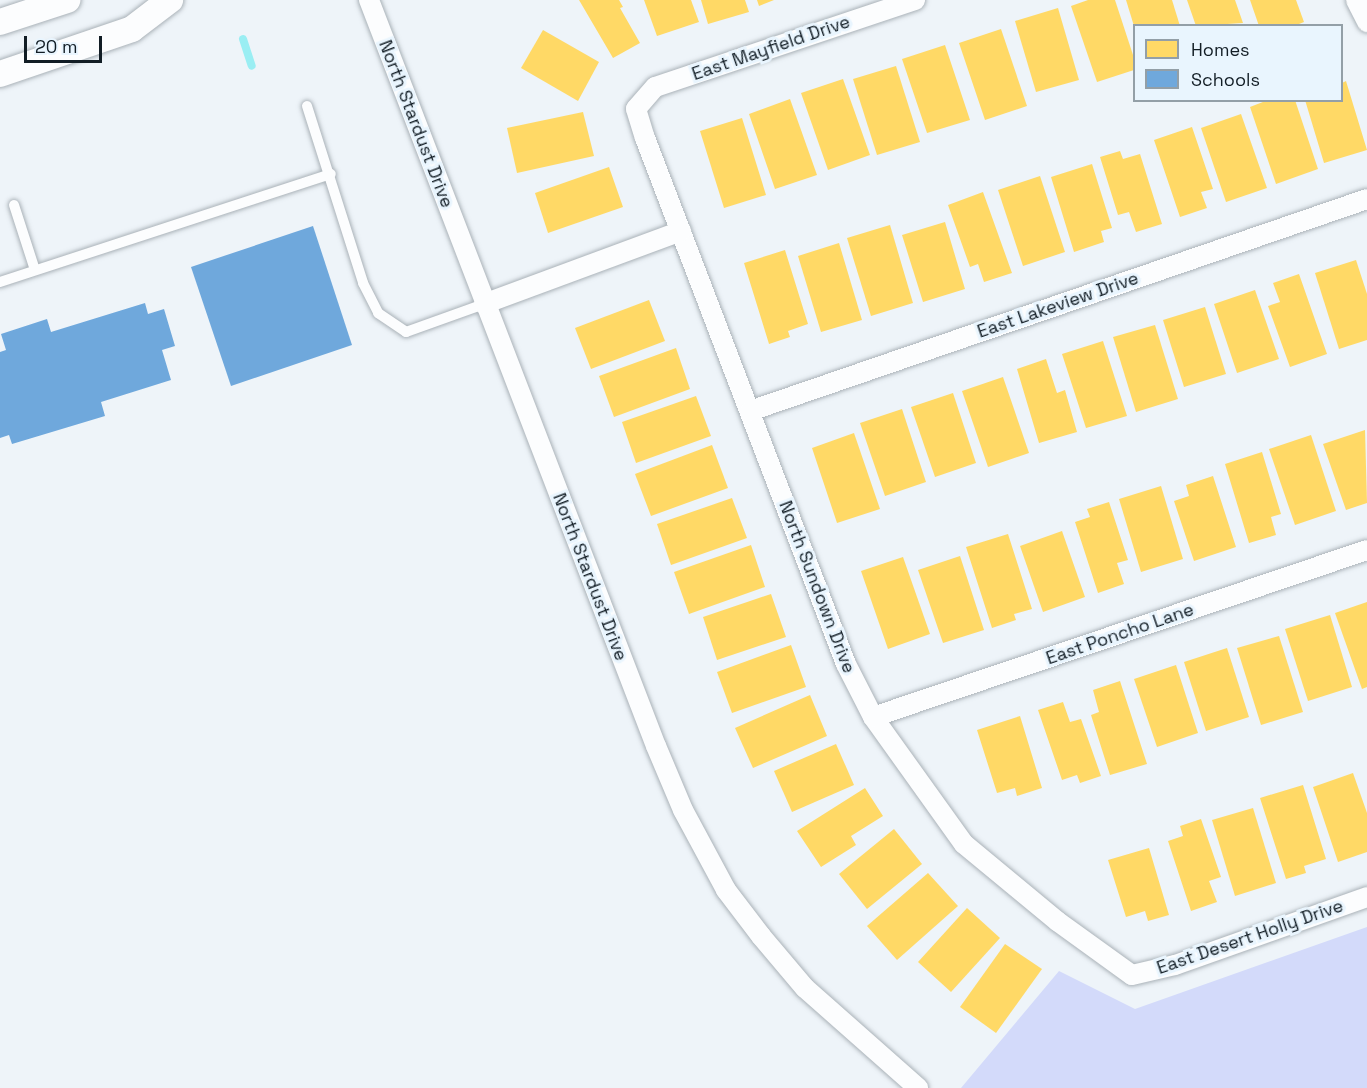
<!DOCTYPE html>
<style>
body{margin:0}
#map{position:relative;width:1367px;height:1088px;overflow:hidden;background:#eef4f9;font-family:"Space Grotesk",sans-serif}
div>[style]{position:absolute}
.green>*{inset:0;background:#d3dafa}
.homes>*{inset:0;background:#ffd966}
.schools>*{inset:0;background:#6fa8dc}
.stream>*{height:8px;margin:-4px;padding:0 4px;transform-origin:4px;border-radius:4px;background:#9aeef3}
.roads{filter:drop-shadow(0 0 2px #aab2b8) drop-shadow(0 0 2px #aab2b8)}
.service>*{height:10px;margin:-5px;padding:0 5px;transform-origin:5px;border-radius:5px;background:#fcfdfe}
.minor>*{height:20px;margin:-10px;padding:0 10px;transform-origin:10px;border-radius:10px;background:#fcfdfe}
.tertiary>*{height:26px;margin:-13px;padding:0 13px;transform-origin:13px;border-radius:13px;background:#fcfdfe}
span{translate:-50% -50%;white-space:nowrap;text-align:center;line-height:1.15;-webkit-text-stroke:6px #e9f5fe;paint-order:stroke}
.street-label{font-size:18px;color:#121d25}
.legend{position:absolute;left:1133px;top:24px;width:210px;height:78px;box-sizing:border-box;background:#e9f5fe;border:2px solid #939fa7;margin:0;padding:8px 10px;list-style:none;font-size:18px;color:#121d25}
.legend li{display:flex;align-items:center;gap:12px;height:30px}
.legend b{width:30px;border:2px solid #939fa7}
.scale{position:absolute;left:24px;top:36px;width:78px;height:27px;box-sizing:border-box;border:3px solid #121d25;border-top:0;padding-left:8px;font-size:18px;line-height:21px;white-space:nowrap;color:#121d25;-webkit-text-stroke:4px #e9f5fe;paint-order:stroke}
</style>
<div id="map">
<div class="green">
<i style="clip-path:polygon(1367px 927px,1367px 1088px,961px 1088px,1059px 971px,1135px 1009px)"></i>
</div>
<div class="homes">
<i style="clip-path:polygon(579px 0,619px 0,623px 7px,620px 8px,640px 43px,613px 58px)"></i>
<i style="clip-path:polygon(644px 0,691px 0,699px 22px,657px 36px)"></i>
<i style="clip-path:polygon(701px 0,745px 0,749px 12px,708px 24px)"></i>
<i style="clip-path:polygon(757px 0,774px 0,759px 6px)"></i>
<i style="clip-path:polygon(1088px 0,1115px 0,1134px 58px,1134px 70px,1097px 82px,1071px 6px)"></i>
<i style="clip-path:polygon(1126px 0,1172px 0,1180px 26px,1134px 26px)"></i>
<i style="clip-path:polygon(1187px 0,1235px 0,1243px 23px,1196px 26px)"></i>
<i style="clip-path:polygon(1250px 0,1296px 0,1304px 22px,1294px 26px,1259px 26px)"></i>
<i style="clip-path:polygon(1058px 8px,1079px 80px,1036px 92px,1015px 21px)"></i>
<i style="clip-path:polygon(1001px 29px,1027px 106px,985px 120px,959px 43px)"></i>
<i style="clip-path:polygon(543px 30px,599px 62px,578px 101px,521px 68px)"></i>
<i style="clip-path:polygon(945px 45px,970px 120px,927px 133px,902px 59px)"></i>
<i style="clip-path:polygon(896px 66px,920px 142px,877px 155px,853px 79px)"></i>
<i style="clip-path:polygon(843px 79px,870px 155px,828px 170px,801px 93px)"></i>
<i style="clip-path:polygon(1346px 81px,1367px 150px,1324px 163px,1305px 100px,1342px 100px,1342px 83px)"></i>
<i style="clip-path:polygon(790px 99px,817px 175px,775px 189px,749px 114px)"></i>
<i style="clip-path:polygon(1268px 100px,1295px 100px,1318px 169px,1276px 184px,1250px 107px)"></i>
<i style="clip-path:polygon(583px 112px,594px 156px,517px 173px,507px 128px)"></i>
<i style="clip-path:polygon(1241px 114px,1267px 188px,1226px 202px,1201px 128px)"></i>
<i style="clip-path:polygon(742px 118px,766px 195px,724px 208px,700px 131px)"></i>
<i style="clip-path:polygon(1192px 127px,1213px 189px,1201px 192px,1207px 208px,1180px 217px,1154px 140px)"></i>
<i style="clip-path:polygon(1120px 151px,1123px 159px,1140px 154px,1162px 224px,1136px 232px,1129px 212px,1118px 215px,1100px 157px)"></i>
<i style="clip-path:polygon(1092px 164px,1112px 228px,1101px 231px,1104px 242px,1074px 252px,1051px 177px)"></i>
<i style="clip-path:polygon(609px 167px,623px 207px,548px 233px,535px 193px)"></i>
<i style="clip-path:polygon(1040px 176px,1065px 252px,1023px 266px,998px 190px)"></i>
<i style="clip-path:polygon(983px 192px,1012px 273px,984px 282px,978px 264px,970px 267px,948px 205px)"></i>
<i style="clip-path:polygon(945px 222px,965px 289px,923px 302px,902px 235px)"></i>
<i style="clip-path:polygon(890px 225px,913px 303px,871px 316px,847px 238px)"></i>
<i style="clip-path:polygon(839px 243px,862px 320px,821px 332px,798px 256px)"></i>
<i style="clip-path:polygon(785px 250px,808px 324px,788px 331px,790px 337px,769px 344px,744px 263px)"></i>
<i style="clip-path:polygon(1356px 260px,1367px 294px,1367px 340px,1339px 349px,1315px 273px)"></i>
<i style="clip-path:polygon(1299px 274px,1327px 354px,1290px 367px,1268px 306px,1280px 302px,1273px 283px)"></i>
<i style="clip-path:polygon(1255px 290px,1279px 359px,1237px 373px,1214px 304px)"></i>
<i style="clip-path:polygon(649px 300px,665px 341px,591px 369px,575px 328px)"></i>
<i style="clip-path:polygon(1205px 307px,1226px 374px,1184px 387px,1163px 320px)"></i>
<i style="clip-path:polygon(1155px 325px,1178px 399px,1136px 412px,1113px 337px)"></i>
<i style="clip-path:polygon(1103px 341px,1127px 416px,1086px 428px,1062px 354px)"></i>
<i style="clip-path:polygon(676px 348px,690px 389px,614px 417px,599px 376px)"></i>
<i style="clip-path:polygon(1046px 359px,1057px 393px,1065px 390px,1077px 432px,1039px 443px,1017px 369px)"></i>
<i style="clip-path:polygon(1003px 377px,1029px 453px,988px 467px,962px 391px)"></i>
<i style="clip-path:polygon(953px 393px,976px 463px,935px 477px,911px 407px)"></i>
<i style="clip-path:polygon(696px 396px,711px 436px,636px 463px,622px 422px)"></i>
<i style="clip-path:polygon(902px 409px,926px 482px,885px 496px,860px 423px)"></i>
<i style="clip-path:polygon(1365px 430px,1367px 503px,1346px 510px,1323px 444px)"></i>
<i style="clip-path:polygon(854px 433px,880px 509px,837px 523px,812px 448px)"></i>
<i style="clip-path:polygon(1311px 435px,1336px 511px,1295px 525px,1269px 449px)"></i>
<i style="clip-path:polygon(712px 445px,728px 488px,651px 516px,635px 474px)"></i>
<i style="clip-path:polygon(1262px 452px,1281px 514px,1271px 517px,1276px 535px,1249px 543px,1225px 464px)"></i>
<i style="clip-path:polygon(1213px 476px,1236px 547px,1194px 561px,1174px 501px,1189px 496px,1186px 485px)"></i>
<i style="clip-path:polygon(1161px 486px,1183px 559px,1141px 572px,1119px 499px)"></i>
<i style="clip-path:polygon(732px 498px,747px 538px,671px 565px,657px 524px)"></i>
<i style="clip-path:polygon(1109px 502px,1128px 560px,1117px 563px,1124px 584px,1098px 593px,1075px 522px,1090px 517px,1087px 509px)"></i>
<i style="clip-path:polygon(1062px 531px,1085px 597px,1043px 612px,1020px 546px)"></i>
<i style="clip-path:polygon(1008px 534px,1032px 609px,1014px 614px,1016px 620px,992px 628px,966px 547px)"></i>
<i style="clip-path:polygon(751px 545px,765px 587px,689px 614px,674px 572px)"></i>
<i style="clip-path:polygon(960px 556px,984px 630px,943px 643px,918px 570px)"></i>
<i style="clip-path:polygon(903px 557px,930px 634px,888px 649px,861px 571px)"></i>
<i style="clip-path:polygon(771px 594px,786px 637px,717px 660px,703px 617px)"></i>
<i style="clip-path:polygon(1367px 602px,1367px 687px,1362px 689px,1335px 613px)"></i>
<i style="clip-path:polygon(1330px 615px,1352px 687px,1308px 701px,1285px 629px)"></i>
<i style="clip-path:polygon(1279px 636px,1303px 712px,1261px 725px,1237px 648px)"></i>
<i style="clip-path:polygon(791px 645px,806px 687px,732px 713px,717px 672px)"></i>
<i style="clip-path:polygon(1227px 648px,1249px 717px,1206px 731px,1184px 662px)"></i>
<i style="clip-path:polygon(1176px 665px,1198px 733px,1157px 747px,1134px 679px)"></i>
<i style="clip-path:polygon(1120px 681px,1147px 764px,1110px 775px,1091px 715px,1099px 712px,1093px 690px)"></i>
<i style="clip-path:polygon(810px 695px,827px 736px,753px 768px,735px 728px)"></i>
<i style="clip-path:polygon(1063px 702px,1070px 722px,1081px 719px,1101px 776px,1080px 783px,1077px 775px,1062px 780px,1038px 710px)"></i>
<i style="clip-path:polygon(1020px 716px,1042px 788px,1017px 796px,1015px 788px,997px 793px,977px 730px)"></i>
<i style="clip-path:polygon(836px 744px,854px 785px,792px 812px,774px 771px)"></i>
<i style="clip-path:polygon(1353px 773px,1367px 813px,1367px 852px,1338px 862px,1313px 787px)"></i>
<i style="clip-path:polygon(1303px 785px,1326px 859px,1304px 866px,1306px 873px,1286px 879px,1260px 798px)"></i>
<i style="clip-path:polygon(865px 788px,883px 816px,851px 836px,856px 845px,821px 867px,797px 831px)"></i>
<i style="clip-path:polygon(1253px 808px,1276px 883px,1235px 896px,1212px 820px)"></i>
<i style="clip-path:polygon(1201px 819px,1221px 877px,1209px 881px,1217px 902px,1191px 911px,1168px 841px,1183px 836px,1180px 826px)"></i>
<i style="clip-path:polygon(894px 829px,922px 864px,867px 909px,839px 874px)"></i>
<i style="clip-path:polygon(1149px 848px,1169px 915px,1148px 921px,1145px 911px,1126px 917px,1108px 860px)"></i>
<i style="clip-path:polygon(928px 873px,958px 906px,897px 960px,867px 926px)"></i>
<i style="clip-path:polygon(967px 908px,1000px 938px,951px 992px,918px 962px)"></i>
<i style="clip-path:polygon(1005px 944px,1042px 969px,996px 1033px,960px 1007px)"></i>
</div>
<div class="schools">
<i style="clip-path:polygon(313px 226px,352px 345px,231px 386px,191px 267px)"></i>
<i style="clip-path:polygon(145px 303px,148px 314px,164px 309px,175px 346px,162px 350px,171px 380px,101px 402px,105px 416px,12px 444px,9px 435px,0 438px,0 352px,6px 350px,1px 334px,47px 319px,51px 332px)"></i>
</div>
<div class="stream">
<i style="left:243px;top:39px;width:28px;rotate:72deg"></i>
</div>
<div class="roads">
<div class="service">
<i style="left:307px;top:106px;width:186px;rotate:72.4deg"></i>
<i style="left:363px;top:283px;width:34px;rotate:63deg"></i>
<i style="left:378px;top:313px;width:34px;rotate:34deg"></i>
<i style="left:406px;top:332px;width:83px;rotate:-19.7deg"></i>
<i style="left:14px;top:205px;width:68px;rotate:72.1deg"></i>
<i style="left:0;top:282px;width:348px;rotate:-18.1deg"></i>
</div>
<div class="minor">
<i style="left:369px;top:0;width:799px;rotate:68.96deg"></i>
<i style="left:656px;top:746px;width:69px;rotate:67.1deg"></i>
<i style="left:683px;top:810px;width:91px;rotate:61.7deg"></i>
<i style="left:726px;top:890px;width:58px;rotate:52.7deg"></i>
<i style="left:761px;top:936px;width:68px;rotate:49.8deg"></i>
<i style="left:805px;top:988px;width:151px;rotate:41.5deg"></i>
<i style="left:915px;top:0;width:274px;rotate:161.5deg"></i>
<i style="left:655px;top:87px;width:29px;rotate:131deg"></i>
<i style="left:636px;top:109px;width:30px;rotate:73deg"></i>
<i style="left:645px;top:138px;width:563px;rotate:69.09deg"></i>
<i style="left:846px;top:664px;width:59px;rotate:63deg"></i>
<i style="left:873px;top:717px;width:156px;rotate:54.4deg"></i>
<i style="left:964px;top:844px;width:121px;rotate:39.6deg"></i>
<i style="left:1057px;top:921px;width:92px;rotate:35.8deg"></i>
<i style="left:1132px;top:975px;width:44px;rotate:-13.1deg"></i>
<i style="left:1175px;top:965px;width:204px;rotate:-19.5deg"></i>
<i style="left:1356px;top:0;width:25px;rotate:63deg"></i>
<i style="left:484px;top:304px;width:210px;rotate:-20.3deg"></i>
<i style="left:750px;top:411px;width:652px;rotate:-18.96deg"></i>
<i style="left:873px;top:717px;width:521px;rotate:-18.68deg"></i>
</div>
<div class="tertiary">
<i style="left:0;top:22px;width:71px;rotate:-18.2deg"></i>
<i style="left:0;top:74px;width:139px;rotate:-18.8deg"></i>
<i style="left:132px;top:29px;width:48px;rotate:-37.3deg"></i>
</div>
</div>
<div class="street-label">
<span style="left:771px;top:48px;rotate:-19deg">East Mayfield Drive</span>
<span style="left:416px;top:124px;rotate:69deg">North Stardust Drive</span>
<span style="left:1058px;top:305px;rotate:-19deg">East Lakeview Drive</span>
<span style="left:590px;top:577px;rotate:69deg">North Stardust Drive</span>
<span style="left:817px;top:587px;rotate:69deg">North Sundown Drive</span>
<span style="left:1120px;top:634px;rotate:-19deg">East Poncho Lane</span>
<span style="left:1250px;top:937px;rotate:-19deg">East Desert Holly Drive</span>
</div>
<ul class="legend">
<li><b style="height:16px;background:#ffd966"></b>Homes</li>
<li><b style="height:16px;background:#6fa8dc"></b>Schools</li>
</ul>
<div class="scale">20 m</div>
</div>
